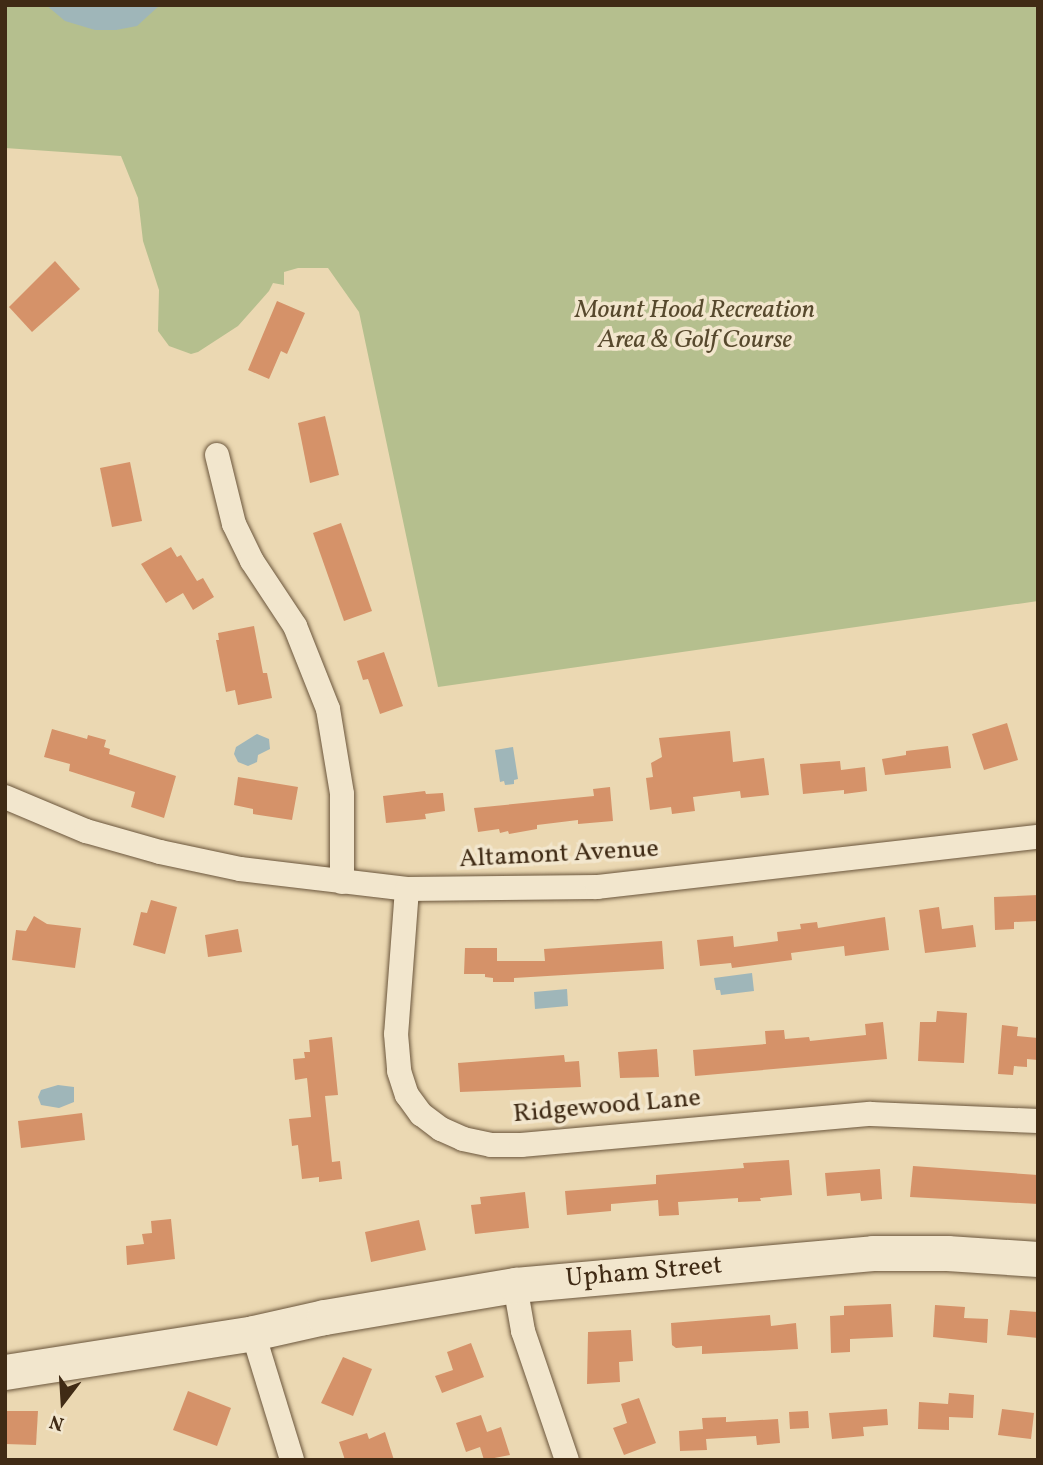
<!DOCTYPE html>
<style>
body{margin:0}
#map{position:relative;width:1043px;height:1465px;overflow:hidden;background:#ebd8b2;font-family:Vollkorn,serif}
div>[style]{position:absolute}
.green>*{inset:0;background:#b5bf8e}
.water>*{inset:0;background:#9fb6b9}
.building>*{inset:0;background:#d59269}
.roads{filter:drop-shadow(0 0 2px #6b563c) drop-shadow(0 0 2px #6b563c)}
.street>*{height:24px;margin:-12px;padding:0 12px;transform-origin:12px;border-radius:12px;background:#f2e6cd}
.secondary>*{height:35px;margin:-17.5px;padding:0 17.5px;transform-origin:17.5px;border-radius:17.5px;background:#f2e6cd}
span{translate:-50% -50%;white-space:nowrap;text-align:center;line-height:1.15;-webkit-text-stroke:7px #f2e6cd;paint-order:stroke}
.park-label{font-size:26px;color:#57492d;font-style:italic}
.street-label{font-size:26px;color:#402b15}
.frame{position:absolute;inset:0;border:7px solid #402b15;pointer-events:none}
.north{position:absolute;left:28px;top:1367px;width:70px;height:70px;-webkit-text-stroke:5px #f2e6cd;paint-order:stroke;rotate:197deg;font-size:19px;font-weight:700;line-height:28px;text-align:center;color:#402b15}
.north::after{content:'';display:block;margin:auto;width:24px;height:32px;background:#402b15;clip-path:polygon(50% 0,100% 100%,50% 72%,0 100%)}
</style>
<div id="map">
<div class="green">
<i style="clip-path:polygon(5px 5px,1038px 5px,1038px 601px,438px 687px,359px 312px,328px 268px,298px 268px,284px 272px,284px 285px,273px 283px,269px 291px,238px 326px,198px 352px,191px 354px,169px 346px,158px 331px,159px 290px,143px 241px,138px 198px,121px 156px,5px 148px)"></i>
</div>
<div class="water">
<i style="clip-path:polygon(46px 5px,160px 5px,137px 26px,116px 30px,95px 30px,65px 21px)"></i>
<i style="clip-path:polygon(257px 734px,269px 739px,270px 749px,258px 755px,257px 762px,248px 766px,238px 762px,234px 754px,236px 747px)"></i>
<i style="clip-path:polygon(513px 747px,518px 779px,514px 780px,514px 784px,505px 785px,504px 781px,500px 782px,495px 750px)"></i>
<i style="clip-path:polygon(752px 973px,754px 991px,721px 995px,720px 990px,716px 990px,714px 978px)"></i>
<i style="clip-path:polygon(567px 989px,568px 1006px,535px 1009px,534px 992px)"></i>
<i style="clip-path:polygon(58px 1085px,74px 1087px,74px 1102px,59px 1108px,41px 1105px,38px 1097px,41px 1090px)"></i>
</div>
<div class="building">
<i style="clip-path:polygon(55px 261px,80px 289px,32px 332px,9px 307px)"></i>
<i style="clip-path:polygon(277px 301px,305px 313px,287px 354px,281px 351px,269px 379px,248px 370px)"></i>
<i style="clip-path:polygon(325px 416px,339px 475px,310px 483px,298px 423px)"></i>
<i style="clip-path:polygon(130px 462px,142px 521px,112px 527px,100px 468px)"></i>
<i style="clip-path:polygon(341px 523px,372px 611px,344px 621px,313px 533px)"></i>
<i style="clip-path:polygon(171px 547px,177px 557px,181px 555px,197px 581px,203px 578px,214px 597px,193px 610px,183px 593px,166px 603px,141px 564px)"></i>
<i style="clip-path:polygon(254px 626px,263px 673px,267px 673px,272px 698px,238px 705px,235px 690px,226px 692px,216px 640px,219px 640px,218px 633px)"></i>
<i style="clip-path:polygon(384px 652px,403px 706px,380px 714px,368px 679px,363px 680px,357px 661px)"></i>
<i style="clip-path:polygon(1007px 723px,1018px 760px,984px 770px,972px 734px)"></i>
<i style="clip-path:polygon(52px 729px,87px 739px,88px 735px,106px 740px,104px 747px,110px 749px,109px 754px,176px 776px,164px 818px,131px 807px,135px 792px,69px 771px,70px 764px,44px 757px)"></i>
<i style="clip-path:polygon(730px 731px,733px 762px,764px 758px,769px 795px,741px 798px,740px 791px,693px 797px,695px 811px,672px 814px,671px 807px,650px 810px,646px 778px,653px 777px,651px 763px,662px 757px,659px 738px)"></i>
<i style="clip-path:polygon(948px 746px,951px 768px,885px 775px,882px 759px,906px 755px,906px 751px)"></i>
<i style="clip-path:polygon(840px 761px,841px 770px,865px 767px,867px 791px,844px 794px,844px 790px,803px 794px,800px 764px)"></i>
<i style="clip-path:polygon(238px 777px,298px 787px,292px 820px,253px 814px,253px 809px,234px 805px)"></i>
<i style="clip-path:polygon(610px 787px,613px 821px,578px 824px,578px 820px,537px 825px,537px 829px,509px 834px,508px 831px,500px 833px,499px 829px,478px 832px,474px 808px,594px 796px,593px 789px)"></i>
<i style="clip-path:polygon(425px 791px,426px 794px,443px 793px,445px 811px,425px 814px,426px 819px,386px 823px,383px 796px)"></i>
<i style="clip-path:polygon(1038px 895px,1038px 921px,1014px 922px,1014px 929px,995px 930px,994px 897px)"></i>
<i style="clip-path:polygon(151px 900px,177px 907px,165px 954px,133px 945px,141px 912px,147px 913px)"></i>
<i style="clip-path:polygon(939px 907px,942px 929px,973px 925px,976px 947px,925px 953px,919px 910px)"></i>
<i style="clip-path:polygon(34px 916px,47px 924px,81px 928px,75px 968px,12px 960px,16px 930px,26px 931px)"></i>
<i style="clip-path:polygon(885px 917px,889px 950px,845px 956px,844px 946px,791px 953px,792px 960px,732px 968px,731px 963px,700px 966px,697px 940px,733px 936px,734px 947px,778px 941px,777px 932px,801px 929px,800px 924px,817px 922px,818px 928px)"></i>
<i style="clip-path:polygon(238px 929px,242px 952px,208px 957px,205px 935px)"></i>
<i style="clip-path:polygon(662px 941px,664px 969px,514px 978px,514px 982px,493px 982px,493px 978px,485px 977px,485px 974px,464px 974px,465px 948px,497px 948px,497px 961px,545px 961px,544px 949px)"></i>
<i style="clip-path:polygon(937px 1011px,967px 1013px,964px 1063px,918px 1061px,920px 1022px,936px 1022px)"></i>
<i style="clip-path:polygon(883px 1022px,887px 1059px,695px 1076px,693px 1050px,766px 1044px,765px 1031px,784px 1030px,785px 1039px,809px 1037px,810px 1041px,866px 1035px,865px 1024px)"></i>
<i style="clip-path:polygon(1002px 1025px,1018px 1027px,1017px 1036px,1038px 1038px,1038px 1060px,1027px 1059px,1027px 1067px,1014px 1066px,1013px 1075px,998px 1074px)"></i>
<i style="clip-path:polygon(332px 1037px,338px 1095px,325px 1096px,332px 1162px,340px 1161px,342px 1179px,319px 1182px,319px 1177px,302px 1179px,298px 1145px,292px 1146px,289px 1119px,311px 1117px,307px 1078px,295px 1080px,293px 1059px,305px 1058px,304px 1052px,310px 1052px,309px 1040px)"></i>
<i style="clip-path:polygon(657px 1049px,659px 1077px,620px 1078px,618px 1052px)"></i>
<i style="clip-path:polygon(564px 1055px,565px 1062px,579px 1061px,581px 1087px,460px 1092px,458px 1063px)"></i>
<i style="clip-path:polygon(82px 1113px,85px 1140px,21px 1148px,18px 1121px)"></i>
<i style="clip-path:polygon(789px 1160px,792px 1195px,760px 1198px,761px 1201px,738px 1202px,738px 1198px,678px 1202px,679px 1215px,659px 1216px,658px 1200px,611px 1204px,611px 1211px,567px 1215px,565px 1191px,656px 1184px,656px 1175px,744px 1168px,743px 1163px)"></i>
<i style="clip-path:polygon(913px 1166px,1038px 1175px,1038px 1204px,910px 1197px)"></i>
<i style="clip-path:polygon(880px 1169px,882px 1199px,861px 1201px,860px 1193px,827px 1196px,825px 1173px)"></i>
<i style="clip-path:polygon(525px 1192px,529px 1228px,475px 1234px,471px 1205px,481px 1204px,480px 1197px)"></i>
<i style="clip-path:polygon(171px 1219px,175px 1259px,127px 1265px,126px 1246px,144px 1244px,142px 1234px,152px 1233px,151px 1221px)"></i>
<i style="clip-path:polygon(419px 1220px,426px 1250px,371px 1262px,365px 1232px)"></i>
<i style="clip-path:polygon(891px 1304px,893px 1337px,850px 1339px,850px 1352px,831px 1353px,830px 1316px,844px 1315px,844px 1306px)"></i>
<i style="clip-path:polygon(935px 1305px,965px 1307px,964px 1318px,988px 1319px,987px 1343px,933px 1337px)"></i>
<i style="clip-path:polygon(1010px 1310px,1038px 1312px,1038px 1338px,1007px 1335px)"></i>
<i style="clip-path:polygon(770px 1315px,771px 1326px,796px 1323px,798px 1349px,702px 1354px,702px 1346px,676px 1348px,672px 1345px,671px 1323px)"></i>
<i style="clip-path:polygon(631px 1330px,633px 1361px,619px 1362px,620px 1382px,587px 1384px,588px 1332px)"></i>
<i style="clip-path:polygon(471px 1343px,484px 1377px,442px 1393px,435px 1376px,453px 1370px,447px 1352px)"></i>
<i style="clip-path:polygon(343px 1357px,372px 1369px,353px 1416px,321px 1403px)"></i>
<i style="clip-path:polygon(188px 1391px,231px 1408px,217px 1446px,173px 1430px)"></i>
<i style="clip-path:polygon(949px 1393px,974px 1395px,973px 1418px,949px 1417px,949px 1430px,918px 1429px,919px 1402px,948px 1404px)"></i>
<i style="clip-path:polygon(639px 1398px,656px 1443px,624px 1455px,613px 1428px,627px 1423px,621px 1404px)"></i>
<i style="clip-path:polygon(887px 1409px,888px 1425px,863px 1427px,864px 1436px,832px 1439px,829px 1413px)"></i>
<i style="clip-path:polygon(1002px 1409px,1034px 1413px,1031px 1439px,998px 1435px)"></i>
<i style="clip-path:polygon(5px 1411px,38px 1411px,36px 1445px,5px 1444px)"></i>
<i style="clip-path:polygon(808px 1411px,809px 1428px,790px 1429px,789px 1412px)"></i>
<i style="clip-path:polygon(481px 1415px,487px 1432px,501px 1427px,510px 1455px,484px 1460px,480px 1447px,466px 1452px,456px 1423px)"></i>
<i style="clip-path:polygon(726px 1417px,726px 1422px,778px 1419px,780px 1443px,757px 1445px,756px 1436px,706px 1439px,707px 1450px,680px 1451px,679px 1431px,703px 1429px,702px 1418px)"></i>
<i style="clip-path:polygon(385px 1432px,394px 1460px,345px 1460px,339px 1442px,367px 1433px,369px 1439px)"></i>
</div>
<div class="roads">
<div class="street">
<i style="left:217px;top:455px;width:71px;rotate:76.2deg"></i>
<i style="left:234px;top:524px;width:41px;rotate:64.1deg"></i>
<i style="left:252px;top:561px;width:78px;rotate:56.5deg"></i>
<i style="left:295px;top:626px;width:89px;rotate:68.3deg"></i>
<i style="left:328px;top:709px;width:86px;rotate:80.6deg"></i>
<i style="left:342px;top:794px;width:88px;rotate:90deg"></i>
<i style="left:5px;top:797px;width:88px;rotate:22.8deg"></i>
<i style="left:86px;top:831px;width:77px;rotate:15.8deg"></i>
<i style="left:160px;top:852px;width:82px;rotate:12deg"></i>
<i style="left:240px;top:869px;width:168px;rotate:6.8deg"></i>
<i style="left:407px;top:889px;width:190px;rotate:-0.6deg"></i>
<i style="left:597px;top:887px;width:444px;rotate:-6.5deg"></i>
<i style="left:407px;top:889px;width:145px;rotate:94.3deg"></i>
<i style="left:396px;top:1034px;width:37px;rotate:85deg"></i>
<i style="left:399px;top:1071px;width:25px;rotate:72deg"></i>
<i style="left:407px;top:1095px;width:24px;rotate:54deg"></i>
<i style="left:421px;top:1114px;width:25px;rotate:37deg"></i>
<i style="left:441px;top:1129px;width:24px;rotate:24deg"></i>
<i style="left:463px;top:1139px;width:29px;rotate:12deg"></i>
<i style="left:491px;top:1145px;width:30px"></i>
<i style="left:521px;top:1145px;width:351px;rotate:-5.1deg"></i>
<i style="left:871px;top:1114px;width:167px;rotate:2.4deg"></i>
<i style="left:515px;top:1285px;width:47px;rotate:80.1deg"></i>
<i style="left:523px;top:1331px;width:136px;rotate:71.2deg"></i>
<i style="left:253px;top:1333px;width:133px;rotate:72.9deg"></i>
</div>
<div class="secondary">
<i style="left:5px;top:1372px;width:251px;rotate:-8.9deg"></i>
<i style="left:253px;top:1333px;width:73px;rotate:-12.7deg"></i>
<i style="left:324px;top:1317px;width:194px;rotate:-9.5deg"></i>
<i style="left:515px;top:1285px;width:359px;rotate:-5.1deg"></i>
<i style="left:873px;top:1253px;width:74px"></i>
<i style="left:947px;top:1253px;width:91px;rotate:3.8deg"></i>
</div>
</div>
<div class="park-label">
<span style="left:695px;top:326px">Mount Hood Recreation<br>Area &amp; Golf Course</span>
</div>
<div class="street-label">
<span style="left:559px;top:855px;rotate:-3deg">Altamont Avenue</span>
<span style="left:607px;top:1107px;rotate:-5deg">Ridgewood Lane</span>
<span style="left:644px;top:1273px;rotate:-5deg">Upham Street</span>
</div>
<div class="frame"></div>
<div class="north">N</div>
</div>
